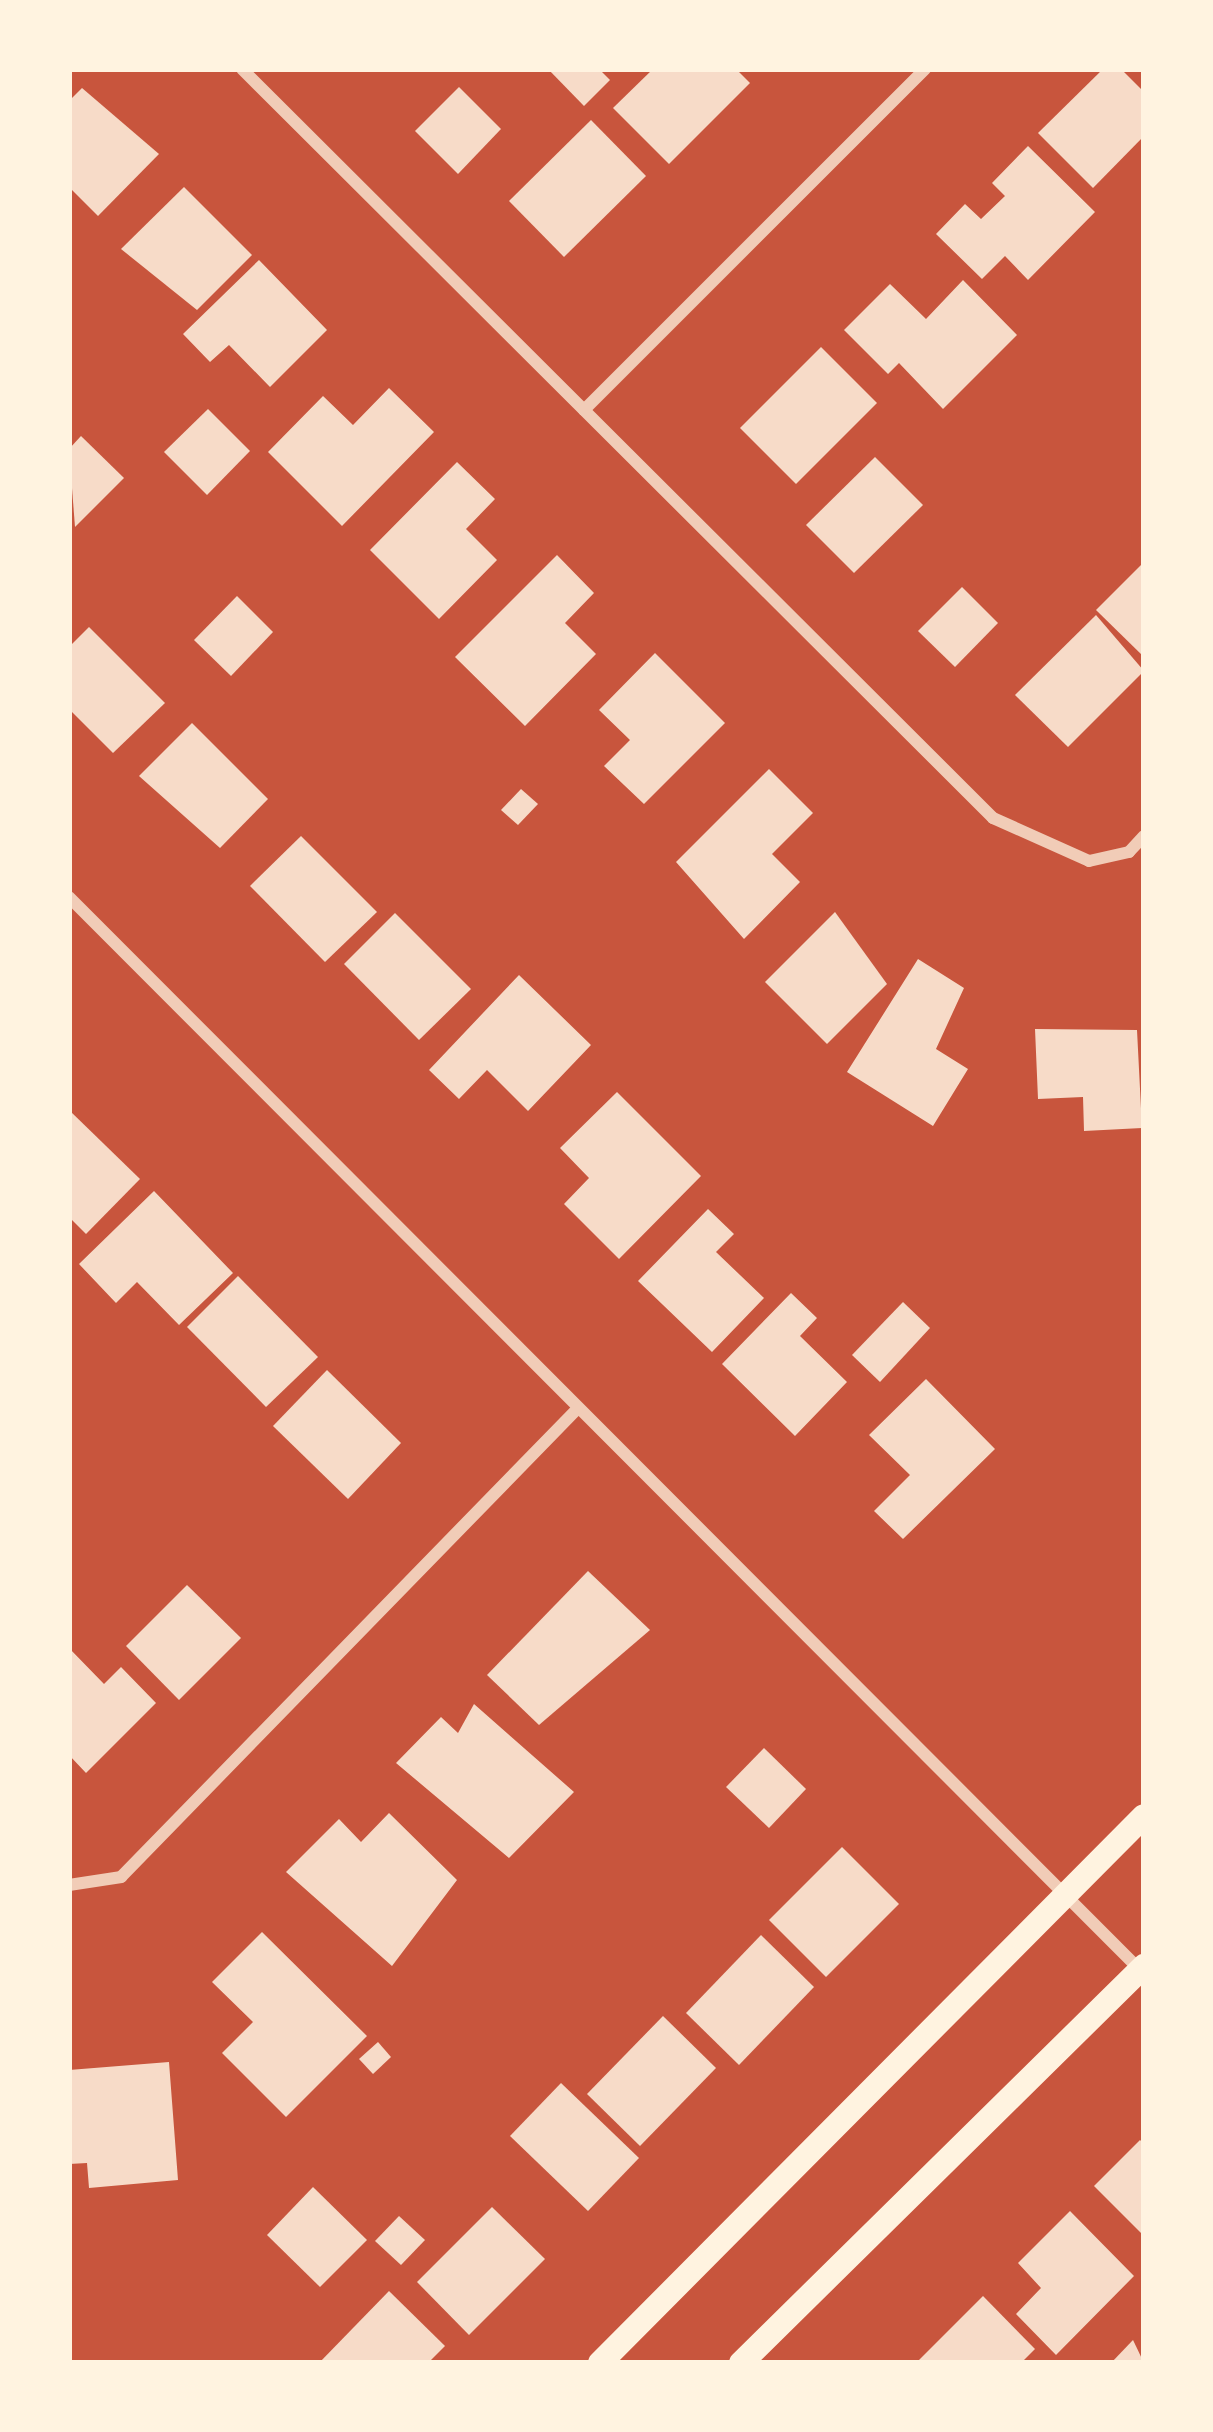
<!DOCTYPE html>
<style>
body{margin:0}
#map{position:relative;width:1213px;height:2432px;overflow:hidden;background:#c8553d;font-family:Karla,sans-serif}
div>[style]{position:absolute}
.building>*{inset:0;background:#f7dbc8}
.minor>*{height:12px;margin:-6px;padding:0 6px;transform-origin:6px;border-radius:6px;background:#f1ccb7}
.secondary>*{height:24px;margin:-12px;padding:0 12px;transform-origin:12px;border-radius:12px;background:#fff3e0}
span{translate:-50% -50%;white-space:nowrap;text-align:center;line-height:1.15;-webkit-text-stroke:12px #fff3e0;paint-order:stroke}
.frame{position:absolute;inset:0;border:72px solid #fff3e0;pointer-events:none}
</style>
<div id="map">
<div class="building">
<i style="clip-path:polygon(548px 69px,599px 69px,610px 80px,584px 106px)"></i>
<i style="clip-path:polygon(653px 69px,736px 69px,750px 83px,669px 164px,613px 108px)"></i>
<i style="clip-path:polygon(1103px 69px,1121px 69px,1144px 92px,1144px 136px,1093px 188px,1038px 133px)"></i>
<i style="clip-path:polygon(459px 87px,501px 129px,458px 174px,415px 131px)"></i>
<i style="clip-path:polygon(82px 88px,159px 154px,98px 216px,69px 187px,69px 101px)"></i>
<i style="clip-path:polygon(591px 120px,646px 176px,564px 257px,509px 201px)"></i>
<i style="clip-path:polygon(1028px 146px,1095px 212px,1028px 280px,1005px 256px,982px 279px,936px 234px,965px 204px,981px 219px,1005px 196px,992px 183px)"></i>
<i style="clip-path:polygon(184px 187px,252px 255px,197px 310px,121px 249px)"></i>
<i style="clip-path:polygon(259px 260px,327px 330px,270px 387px,229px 345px,210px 362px,183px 334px)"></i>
<i style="clip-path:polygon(963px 280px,1017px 335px,943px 409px,899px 363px,888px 374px,844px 330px,890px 284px,926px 319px)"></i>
<i style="clip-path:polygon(821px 347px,877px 403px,796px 484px,740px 428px)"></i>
<i style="clip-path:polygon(389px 388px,434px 432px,342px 526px,268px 452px,323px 396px,353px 425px)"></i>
<i style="clip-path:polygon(208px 409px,250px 451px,207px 495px,164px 452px)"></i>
<i style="clip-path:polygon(81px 436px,124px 478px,75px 527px,69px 449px)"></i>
<i style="clip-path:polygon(875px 457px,923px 505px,854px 573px,806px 525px)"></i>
<i style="clip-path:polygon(457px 462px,495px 499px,466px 529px,497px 560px,439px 619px,370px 550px)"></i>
<i style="clip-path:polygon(557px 555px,594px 593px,565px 623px,596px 654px,525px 726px,455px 657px)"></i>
<i style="clip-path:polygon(1144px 562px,1144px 657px,1096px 610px)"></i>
<i style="clip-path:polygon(962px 587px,998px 623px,955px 667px,918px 631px)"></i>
<i style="clip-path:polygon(237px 596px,273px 632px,231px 676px,194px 640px)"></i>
<i style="clip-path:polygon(1096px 615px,1144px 671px,1068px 747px,1015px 695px)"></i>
<i style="clip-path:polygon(89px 627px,165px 703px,113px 753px,69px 709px,69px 647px)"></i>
<i style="clip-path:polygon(655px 653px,725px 723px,644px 804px,604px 766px,630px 740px,599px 710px)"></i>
<i style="clip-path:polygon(192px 723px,268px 799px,220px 848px,139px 776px)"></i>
<i style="clip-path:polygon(769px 769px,813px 813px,772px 854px,800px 882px,744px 939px,676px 862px)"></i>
<i style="clip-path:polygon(521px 789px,538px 804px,518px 825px,501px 810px)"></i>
<i style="clip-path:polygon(301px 836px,377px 912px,325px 962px,250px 886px)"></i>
<i style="clip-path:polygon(835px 912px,887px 984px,827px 1044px,765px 982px)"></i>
<i style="clip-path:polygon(395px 913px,471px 989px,419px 1040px,344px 964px)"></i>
<i style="clip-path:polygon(918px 959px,964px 988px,936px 1049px,968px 1069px,933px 1126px,847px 1072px)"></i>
<i style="clip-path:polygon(519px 975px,591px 1045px,528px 1111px,487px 1070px,459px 1099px,429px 1070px)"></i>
<i style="clip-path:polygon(1035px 1029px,1137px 1030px,1142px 1128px,1084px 1131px,1083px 1097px,1038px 1099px)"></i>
<i style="clip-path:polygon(617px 1092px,701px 1176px,619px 1259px,564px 1204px,589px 1178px,560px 1148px)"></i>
<i style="clip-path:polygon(69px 1110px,140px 1179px,86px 1234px,69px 1217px)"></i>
<i style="clip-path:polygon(154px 1191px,233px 1273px,179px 1325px,137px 1282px,116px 1303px,79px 1264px)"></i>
<i style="clip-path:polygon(708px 1209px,734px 1234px,716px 1252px,764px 1298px,712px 1352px,638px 1281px)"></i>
<i style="clip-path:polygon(238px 1276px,318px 1357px,266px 1407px,187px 1327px)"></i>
<i style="clip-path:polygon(791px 1293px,817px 1318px,800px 1336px,847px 1382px,795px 1436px,722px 1364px)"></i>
<i style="clip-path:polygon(903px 1302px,930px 1328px,880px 1382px,852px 1355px)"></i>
<i style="clip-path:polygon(327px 1370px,401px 1443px,348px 1499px,273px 1426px)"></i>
<i style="clip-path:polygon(926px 1379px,995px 1449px,903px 1539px,874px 1511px,910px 1475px,869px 1435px)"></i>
<i style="clip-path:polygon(588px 1571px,650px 1630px,539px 1725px,487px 1675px)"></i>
<i style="clip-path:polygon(187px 1585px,241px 1638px,179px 1700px,126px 1646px)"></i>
<i style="clip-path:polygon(69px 1648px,104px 1684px,121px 1667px,156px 1703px,86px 1773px,69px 1755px)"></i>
<i style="clip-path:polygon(474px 1704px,574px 1792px,509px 1858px,396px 1763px,441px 1717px,458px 1733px)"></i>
<i style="clip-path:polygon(764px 1748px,806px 1789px,769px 1828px,726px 1787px)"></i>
<i style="clip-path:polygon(389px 1813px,457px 1880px,392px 1966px,286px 1872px,339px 1819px,361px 1842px)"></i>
<i style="clip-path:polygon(842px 1847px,899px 1904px,826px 1977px,769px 1920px)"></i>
<i style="clip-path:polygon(262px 1932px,367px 2036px,286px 2117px,222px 2053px,253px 2022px,212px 1982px)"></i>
<i style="clip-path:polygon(761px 1935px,814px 1987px,739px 2065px,686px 2013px)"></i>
<i style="clip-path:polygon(663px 2016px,716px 2068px,640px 2146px,587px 2094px)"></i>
<i style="clip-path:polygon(378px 2042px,391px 2057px,373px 2074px,359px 2059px)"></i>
<i style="clip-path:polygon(169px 2062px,178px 2180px,89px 2188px,87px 2163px,69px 2164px,69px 2070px)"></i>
<i style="clip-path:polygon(561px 2083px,639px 2158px,588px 2211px,510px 2136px)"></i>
<i style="clip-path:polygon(1140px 2140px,1144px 2144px,1144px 2236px,1094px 2186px)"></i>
<i style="clip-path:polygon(313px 2187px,367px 2240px,320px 2287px,267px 2235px)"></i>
<i style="clip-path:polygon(492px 2207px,545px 2259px,469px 2335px,417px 2282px)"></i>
<i style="clip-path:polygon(1070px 2211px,1134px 2276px,1056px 2355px,1016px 2314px,1041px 2288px,1018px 2263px)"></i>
<i style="clip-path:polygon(399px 2216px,425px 2240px,401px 2265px,375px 2241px)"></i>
<i style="clip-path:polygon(389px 2291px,445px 2346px,428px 2363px,319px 2363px)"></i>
<i style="clip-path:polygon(983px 2296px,1035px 2349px,1021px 2363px,916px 2363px)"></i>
<i style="clip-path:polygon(1133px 2340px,1144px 2363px,1111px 2363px)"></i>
</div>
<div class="minor">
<i style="left:242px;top:69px;width:1061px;rotate:44.92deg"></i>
<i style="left:993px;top:818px;width:105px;rotate:24.1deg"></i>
<i style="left:1089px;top:861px;width:41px;rotate:-12.7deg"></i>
<i style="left:1129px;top:852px;width:22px;rotate:-47deg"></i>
<i style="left:584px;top:410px;width:482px;rotate:-45deg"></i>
<i style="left:69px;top:897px;width:1515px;rotate:45.05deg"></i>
<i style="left:69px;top:1885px;width:53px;rotate:-8.7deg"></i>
<i style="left:121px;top:1877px;width:653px;rotate:-45.74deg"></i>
</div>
<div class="secondary">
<i style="left:600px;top:2363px;width:771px;rotate:-45.16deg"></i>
<i style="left:741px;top:2363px;width:566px;rotate:-44.57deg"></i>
</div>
<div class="frame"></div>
</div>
